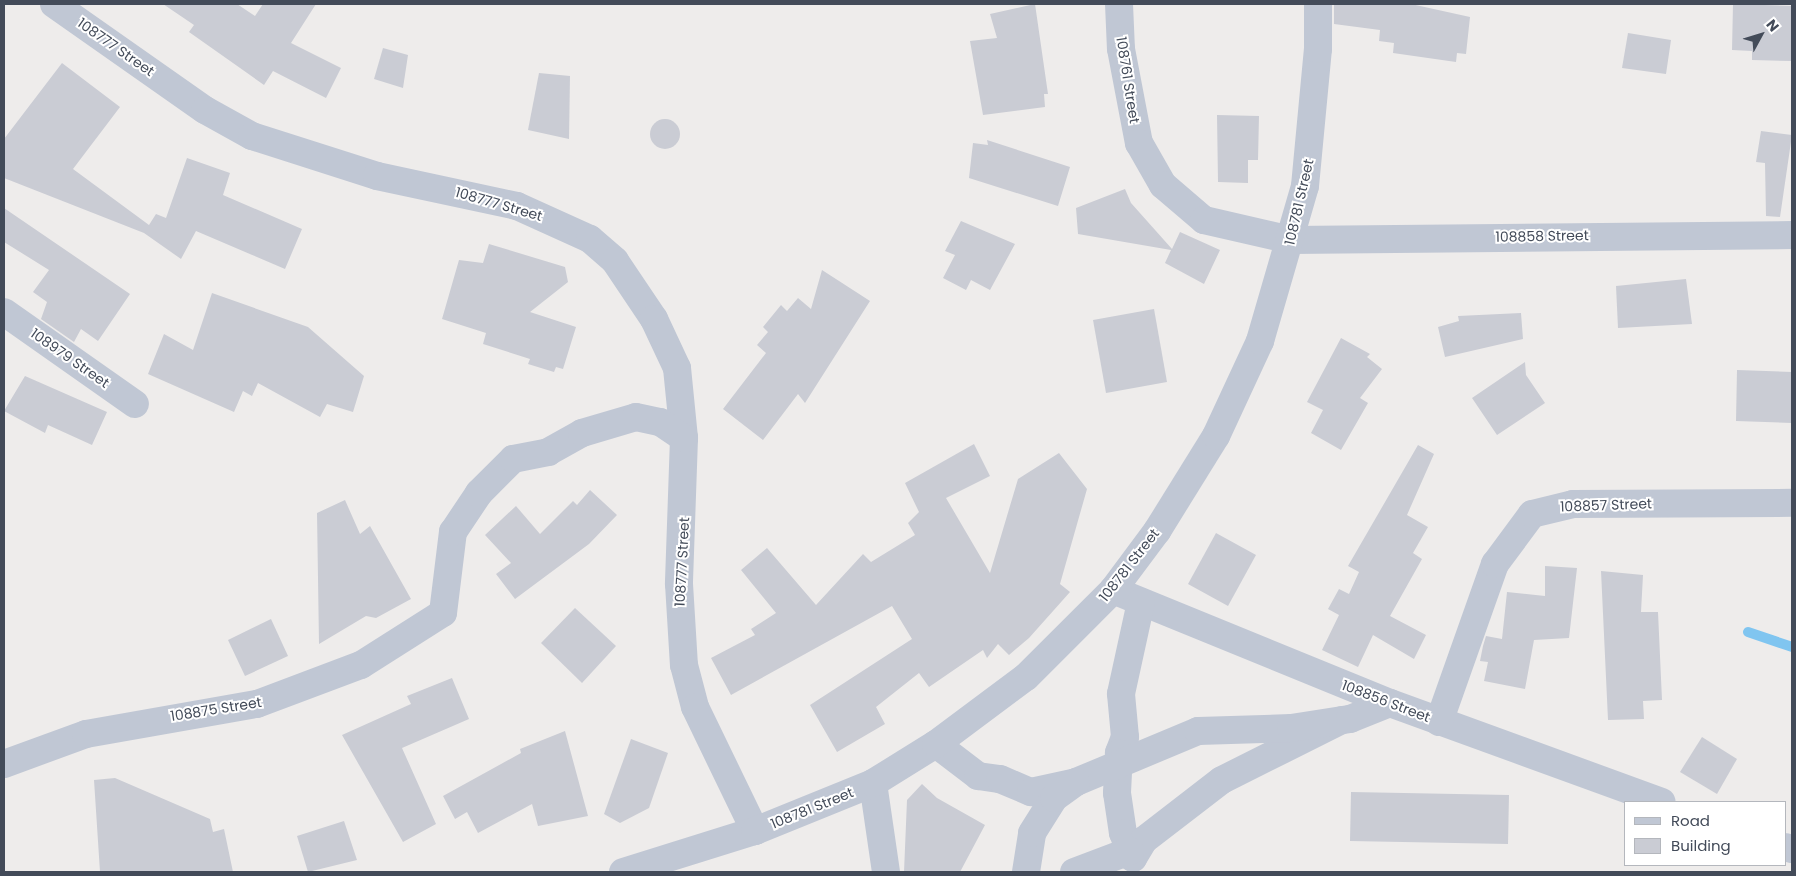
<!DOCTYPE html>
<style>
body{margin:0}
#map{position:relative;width:1796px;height:876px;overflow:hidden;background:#eeeceb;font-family:Poppins,sans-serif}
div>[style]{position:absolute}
.stream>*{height:10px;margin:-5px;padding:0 5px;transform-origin:5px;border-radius:5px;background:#80c5f0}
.building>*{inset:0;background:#caccd4}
.round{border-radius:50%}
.minor>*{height:28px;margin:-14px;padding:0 14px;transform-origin:14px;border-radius:14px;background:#c0c7d4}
span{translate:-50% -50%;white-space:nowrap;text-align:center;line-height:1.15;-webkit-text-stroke:4px #fff;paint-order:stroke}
.street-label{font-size:14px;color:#434b59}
.frame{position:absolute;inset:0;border:5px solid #434b59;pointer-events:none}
.legend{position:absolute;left:1624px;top:801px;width:162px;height:65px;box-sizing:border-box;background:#fff;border:1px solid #b4b7bd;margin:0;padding:6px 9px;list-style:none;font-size:15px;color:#434b59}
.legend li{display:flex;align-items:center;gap:10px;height:25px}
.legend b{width:25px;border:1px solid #b4b7bd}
.north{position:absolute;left:1736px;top:10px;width:50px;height:50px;-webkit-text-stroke:4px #fff;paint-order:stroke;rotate:51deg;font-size:14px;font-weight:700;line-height:20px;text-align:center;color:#434b59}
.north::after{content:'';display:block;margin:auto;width:18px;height:22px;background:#434b59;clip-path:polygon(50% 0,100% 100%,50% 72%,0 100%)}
</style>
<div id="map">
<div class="stream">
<i style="left:1748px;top:632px;width:46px;rotate:18.8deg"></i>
</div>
<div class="building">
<i style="clip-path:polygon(163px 4px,237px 4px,255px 16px,263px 4px,316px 4px,291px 43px,341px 68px,326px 98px,273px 71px,264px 85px,189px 32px,194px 25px)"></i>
<i style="clip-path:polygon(1035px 4px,1048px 94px,1044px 94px,1045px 107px,983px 115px,970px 41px,997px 38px,990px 14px)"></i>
<i style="clip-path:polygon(1334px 4px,1411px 4px,1470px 17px,1466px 54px,1457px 53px,1456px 62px,1393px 53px,1394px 43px,1379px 41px,1380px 30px,1334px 24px)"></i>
<i style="clip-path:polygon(1733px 4px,1792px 6px,1792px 61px,1752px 60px,1752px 51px,1732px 50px)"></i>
<i style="clip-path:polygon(1628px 33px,1671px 40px,1666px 74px,1622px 68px)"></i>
<i style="clip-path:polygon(383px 48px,408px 55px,403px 88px,374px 79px)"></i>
<i style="clip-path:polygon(62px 63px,120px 107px,73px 169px,149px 225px,156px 214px,166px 218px,187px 158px,230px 173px,223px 195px,302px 229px,285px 269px,196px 231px,181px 259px,144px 233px,4px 178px,4px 139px)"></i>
<i style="clip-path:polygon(539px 73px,570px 76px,569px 139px,528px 130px)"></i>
<i style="clip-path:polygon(1217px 115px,1259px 116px,1258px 160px,1248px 160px,1248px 183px,1218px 182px)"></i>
<i class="round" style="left:650px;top:119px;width:30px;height:30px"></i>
<i style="clip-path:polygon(1761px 131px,1792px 135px,1780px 217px,1766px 216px,1765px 163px,1756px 162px)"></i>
<i style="clip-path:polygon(987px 140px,1070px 167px,1058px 206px,969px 178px,973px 143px,988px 145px)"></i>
<i style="clip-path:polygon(1125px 189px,1131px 203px,1172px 249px,1180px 232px,1220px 250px,1204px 284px,1165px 263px,1171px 250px,1078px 234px,1076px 208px)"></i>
<i style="clip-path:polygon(4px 208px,130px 294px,98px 341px,81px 329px,74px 342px,41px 319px,47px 302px,33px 292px,49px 270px,4px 242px)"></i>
<i style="clip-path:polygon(961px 221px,1015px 244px,990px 290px,971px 280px,966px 290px,943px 278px,955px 255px,945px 251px)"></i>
<i style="clip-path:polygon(489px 244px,565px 267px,568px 282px,530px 312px,576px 327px,563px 369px,556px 367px,554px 372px,528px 364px,530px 359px,483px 344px,486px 333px,442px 319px,459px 260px,483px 263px)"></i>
<i style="clip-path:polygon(822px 270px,870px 301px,805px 403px,798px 394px,763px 440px,723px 409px,766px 353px,757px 345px,768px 332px,763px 327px,781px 305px,787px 311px,798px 298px,811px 309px)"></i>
<i style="clip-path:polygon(1686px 279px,1692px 324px,1618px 328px,1616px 286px)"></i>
<i style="clip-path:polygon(212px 293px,308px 327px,364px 376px,353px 412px,327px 404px,320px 417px,258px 383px,252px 396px,243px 391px,234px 412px,148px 374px,164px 334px,193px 350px)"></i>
<i style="clip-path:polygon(1154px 309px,1167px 382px,1106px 393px,1093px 320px)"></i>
<i style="clip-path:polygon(1521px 313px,1523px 339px,1445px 357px,1438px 327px,1459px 321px,1458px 316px)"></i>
<i style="clip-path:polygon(1341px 338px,1370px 354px,1367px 357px,1382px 369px,1360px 398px,1368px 403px,1341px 450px,1311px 433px,1323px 410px,1307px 402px)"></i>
<i style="clip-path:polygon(1525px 362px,1526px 375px,1545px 403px,1497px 435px,1472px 398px)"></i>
<i style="clip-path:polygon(1737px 370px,1792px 372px,1792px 423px,1736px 421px)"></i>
<i style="clip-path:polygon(25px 376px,107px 412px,92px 445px,48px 425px,45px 433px,4px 411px)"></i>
<i style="clip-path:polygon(974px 444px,990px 476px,946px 498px,990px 573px,1018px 479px,1059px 453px,1087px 489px,1060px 584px,1070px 592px,1029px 638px,1009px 655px,998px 644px,987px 658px,983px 650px,929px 687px,919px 673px,876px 707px,885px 724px,837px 752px,810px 705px,912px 639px,892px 606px,731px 695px,711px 658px,755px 635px,751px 629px,776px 613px,741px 570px,767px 548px,816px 605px,863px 554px,871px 562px,915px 535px,908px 523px,919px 512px,905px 483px)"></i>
<i style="clip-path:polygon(1418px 445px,1434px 454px,1407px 515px,1428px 527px,1413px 553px,1422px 559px,1390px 616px,1426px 635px,1414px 659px,1373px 635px,1358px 667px,1322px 650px,1339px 615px,1328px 609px,1339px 589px,1349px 594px,1359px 572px,1348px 566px)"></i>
<i style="clip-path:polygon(590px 490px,617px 515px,589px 544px,515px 599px,496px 574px,511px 563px,485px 535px,516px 506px,540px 534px,573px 501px,577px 505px)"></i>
<i style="clip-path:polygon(345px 500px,360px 534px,370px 526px,411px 599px,376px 618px,366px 616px,319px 644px,317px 513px)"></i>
<i style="clip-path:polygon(1216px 533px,1256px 555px,1228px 606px,1188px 584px)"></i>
<i style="clip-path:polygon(1545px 566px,1577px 568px,1569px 638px,1534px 640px,1525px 689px,1484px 681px,1488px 662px,1480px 661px,1483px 646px,1486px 636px,1502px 639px,1507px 592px,1545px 596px)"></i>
<i style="clip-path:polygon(1601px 571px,1643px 575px,1641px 612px,1658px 612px,1662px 700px,1643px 701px,1644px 719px,1608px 720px)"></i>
<i style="clip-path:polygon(575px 608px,616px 646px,582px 683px,541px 643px)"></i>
<i style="clip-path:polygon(271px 619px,288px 656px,245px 676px,228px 640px)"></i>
<i style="clip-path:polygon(452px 678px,469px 719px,402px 748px,436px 824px,403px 842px,342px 735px,411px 704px,407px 696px)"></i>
<i style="clip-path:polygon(565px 731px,588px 816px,538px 826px,532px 804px,478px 833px,467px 812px,455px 819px,443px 796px,521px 753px,520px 749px)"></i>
<i style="clip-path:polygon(1702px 737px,1737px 759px,1717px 794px,1680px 772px)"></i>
<i style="clip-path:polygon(631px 739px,668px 753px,649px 808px,620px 823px,604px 814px)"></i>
<i style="clip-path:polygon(115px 778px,210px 819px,213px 832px,224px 829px,233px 872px,100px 872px,94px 780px)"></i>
<i style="clip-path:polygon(922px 784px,937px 798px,985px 825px,960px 872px,904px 872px,907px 800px)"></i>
<i style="clip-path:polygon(1351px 792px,1509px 795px,1508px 844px,1350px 841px)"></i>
<i style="clip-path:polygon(344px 821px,357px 860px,308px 872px,297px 836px)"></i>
</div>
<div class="minor">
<i style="left:54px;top:4px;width:184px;rotate:35.1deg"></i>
<i style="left:205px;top:110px;width:54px;rotate:29deg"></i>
<i style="left:252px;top:136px;width:131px;rotate:17.7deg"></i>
<i style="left:377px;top:176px;width:143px;rotate:12.1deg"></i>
<i style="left:517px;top:206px;width:80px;rotate:24.3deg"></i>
<i style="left:590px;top:239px;width:33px;rotate:41deg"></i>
<i style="left:615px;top:261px;width:70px;rotate:56.1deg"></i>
<i style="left:654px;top:319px;width:54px;rotate:64.9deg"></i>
<i style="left:677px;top:368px;width:70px;rotate:84.3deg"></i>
<i style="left:684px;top:438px;width:146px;rotate:92deg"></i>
<i style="left:679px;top:584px;width:81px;rotate:86.5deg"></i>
<i style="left:684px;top:665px;width:43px;rotate:75.3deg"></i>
<i style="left:695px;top:707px;width:138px;rotate:64.2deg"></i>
<i style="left:1119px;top:4px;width:45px;rotate:87.5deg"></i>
<i style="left:1121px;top:49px;width:96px;rotate:79.2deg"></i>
<i style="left:1139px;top:143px;width:48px;rotate:60.3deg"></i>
<i style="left:1163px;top:185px;width:54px;rotate:40.5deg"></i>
<i style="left:1204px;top:220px;width:89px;rotate:12.9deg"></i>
<i style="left:1291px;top:240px;width:501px;rotate:-0.57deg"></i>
<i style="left:4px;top:312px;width:160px;rotate:35.1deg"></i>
<i style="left:1113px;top:590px;width:299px;rotate:22.2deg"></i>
<i style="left:1390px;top:703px;width:289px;rotate:20deg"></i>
<i style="left:1141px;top:602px;width:94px;rotate:102.3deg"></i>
<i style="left:1121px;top:694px;width:43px;rotate:84.7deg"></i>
<i style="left:1125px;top:737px;width:17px;rotate:111deg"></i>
<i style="left:1119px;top:753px;width:40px;rotate:92.9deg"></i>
<i style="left:1117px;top:793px;width:40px;rotate:81.5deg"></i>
<i style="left:1123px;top:833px;width:27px;rotate:68deg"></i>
<i style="left:1133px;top:858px;width:21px;rotate:-59deg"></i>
<i style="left:1144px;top:840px;width:98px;rotate:-37.6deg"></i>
<i style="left:1222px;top:780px;width:134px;rotate:-26.6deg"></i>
<i style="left:1439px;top:722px;width:168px;rotate:-70.5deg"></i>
<i style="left:1495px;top:564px;width:62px;rotate:-53.5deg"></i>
<i style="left:1532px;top:514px;width:42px;rotate:-13.7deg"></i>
<i style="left:1573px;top:504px;width:219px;rotate:-0.3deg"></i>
<i style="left:936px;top:744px;width:53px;rotate:37.3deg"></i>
<i style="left:978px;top:776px;width:22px;rotate:8deg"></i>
<i style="left:1000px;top:779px;width:34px;rotate:23deg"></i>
<i style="left:1031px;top:792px;width:46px;rotate:-12.5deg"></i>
<i style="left:1076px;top:782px;width:132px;rotate:-22.7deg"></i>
<i style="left:1198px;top:731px;width:93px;rotate:-1.8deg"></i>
<i style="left:1291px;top:728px;width:60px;rotate:-8.7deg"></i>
<i style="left:1350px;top:719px;width:43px;rotate:-21.8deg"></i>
<i style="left:4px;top:764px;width:87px;rotate:-20.1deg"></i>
<i style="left:86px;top:734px;width:174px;rotate:-10deg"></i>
<i style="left:257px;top:704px;width:111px;rotate:-20.6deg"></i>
<i style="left:361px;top:665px;width:97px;rotate:-32.4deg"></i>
<i style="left:443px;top:613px;width:82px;rotate:-83deg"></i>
<i style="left:453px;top:532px;width:47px;rotate:-56.3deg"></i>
<i style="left:479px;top:493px;width:48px;rotate:-45deg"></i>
<i style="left:513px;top:459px;width:36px;rotate:-11deg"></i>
<i style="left:548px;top:452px;width:39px;rotate:-29deg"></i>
<i style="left:582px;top:433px;width:56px;rotate:-16.5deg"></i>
<i style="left:636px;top:417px;width:25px;rotate:12deg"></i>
<i style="left:660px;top:422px;width:29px;rotate:34deg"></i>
<i style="left:873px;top:783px;width:90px;rotate:81.7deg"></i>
<i style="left:1785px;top:847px;width:7px;rotate:16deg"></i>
<i style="left:623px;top:872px;width:138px;rotate:-17.3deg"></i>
<i style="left:755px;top:831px;width:127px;rotate:-22.1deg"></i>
<i style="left:873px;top:783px;width:74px;rotate:-31.8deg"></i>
<i style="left:936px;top:744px;width:112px;rotate:-36.7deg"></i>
<i style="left:1026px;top:677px;width:123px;rotate:-45deg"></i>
<i style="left:1113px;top:590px;width:74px;rotate:-53.3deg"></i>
<i style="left:1157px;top:531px;width:112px;rotate:-58.2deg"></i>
<i style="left:1216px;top:436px;width:105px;rotate:-65.1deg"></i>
<i style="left:1260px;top:341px;width:161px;rotate:-73.8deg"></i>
<i style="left:1305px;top:186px;width:138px;rotate:-84.6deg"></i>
<i style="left:1318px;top:49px;width:45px;rotate:-90deg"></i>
<i style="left:1026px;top:872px;width:39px;rotate:-81deg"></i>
<i style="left:1032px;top:833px;width:41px;rotate:-57.8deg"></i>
<i style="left:1054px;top:798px;width:27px;rotate:-36deg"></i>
<i style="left:1074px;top:872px;width:60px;rotate:-20.6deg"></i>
</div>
<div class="street-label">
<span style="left:116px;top:47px;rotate:35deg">108777 Street</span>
<span style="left:1128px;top:80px;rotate:81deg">108761 Street</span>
<span style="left:1299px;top:202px;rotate:-77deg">108781 Street</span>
<span style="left:499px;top:204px;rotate:16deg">108777 Street</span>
<span style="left:1542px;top:236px;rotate:-1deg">108858 Street</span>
<span style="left:70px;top:358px;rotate:35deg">108979 Street</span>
<span style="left:1606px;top:505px;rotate:-2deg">108857 Street</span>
<span style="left:682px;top:562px;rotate:-87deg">108777 Street</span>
<span style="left:1129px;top:565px;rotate:-52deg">108781 Street</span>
<span style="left:1386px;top:701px;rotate:21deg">108856 Street</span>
<span style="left:216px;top:709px;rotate:-9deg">108875 Street</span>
<span style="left:812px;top:808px;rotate:-22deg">108781 Street</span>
</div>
<div class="frame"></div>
<ul class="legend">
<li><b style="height:6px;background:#c0c7d4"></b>Road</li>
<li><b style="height:14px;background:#caccd4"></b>Building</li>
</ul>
<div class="north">N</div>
</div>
